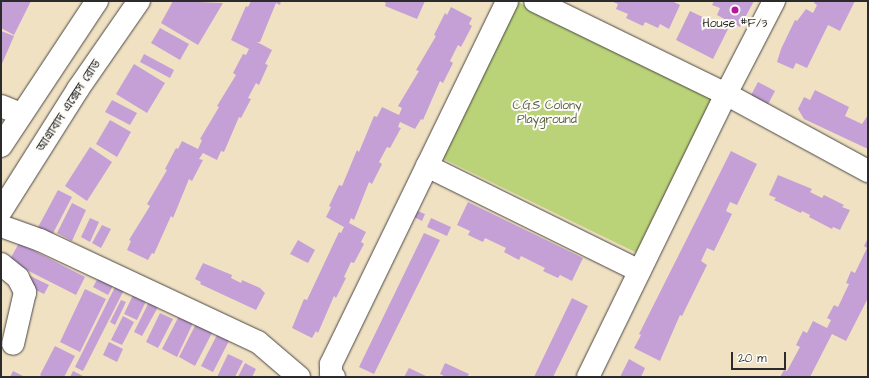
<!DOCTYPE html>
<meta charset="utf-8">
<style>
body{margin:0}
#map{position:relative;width:869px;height:378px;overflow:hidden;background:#f0e1c3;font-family:"Architects Daughter","Noto Sans Bengali",sans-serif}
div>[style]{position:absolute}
.green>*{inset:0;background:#bbd378}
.building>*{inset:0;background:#c5a0d7}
.roads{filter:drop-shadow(0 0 1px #494642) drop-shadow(0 0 1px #494642)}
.minor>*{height:22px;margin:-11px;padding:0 11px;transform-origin:11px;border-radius:11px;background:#fff}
.major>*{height:22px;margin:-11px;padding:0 11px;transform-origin:11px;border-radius:11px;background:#fff}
.dots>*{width:11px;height:11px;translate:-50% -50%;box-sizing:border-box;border:2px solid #fdfcf7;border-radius:50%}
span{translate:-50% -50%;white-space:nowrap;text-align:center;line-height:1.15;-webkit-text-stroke:4px #fdfcf7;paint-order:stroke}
.poi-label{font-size:12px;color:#2b2b2b}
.street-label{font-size:12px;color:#2b2b2b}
.park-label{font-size:12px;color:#565d42}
.frame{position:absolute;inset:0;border:2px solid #2b2b2b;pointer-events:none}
.scale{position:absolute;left:731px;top:352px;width:55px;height:18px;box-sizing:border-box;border:2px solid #2b2b2b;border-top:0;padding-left:5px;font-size:12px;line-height:14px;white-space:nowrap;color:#2b2b2b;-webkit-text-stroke:3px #fdfcf7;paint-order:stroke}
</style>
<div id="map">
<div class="green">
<i style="clip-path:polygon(516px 1px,713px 97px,637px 253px,427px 151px)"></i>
</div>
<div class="building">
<i style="clip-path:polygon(1px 1px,31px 1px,14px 35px,1px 28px)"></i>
<i style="clip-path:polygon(173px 1px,223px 3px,198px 45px,161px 23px)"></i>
<i style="clip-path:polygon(251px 1px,281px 1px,280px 5px,276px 3px,260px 42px,257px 42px,272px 50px,265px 64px,268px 65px,259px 85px,256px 83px,248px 98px,251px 99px,241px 118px,239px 117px,224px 152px,221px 151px,217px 160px,203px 153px,199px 159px,203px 160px,192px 181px,189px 179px,173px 218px,171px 216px,154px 254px,152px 253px,148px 260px,127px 250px,131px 241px,129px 240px,150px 206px,147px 204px,167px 170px,165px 169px,176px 148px,178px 149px,182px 141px,198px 149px,202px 140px,200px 139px,219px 107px,217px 106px,236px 75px,233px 73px,243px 54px,246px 55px,249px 49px,231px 40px,246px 6px,248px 7px)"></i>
<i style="clip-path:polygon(382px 1px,425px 1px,417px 19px,385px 6px,386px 3px)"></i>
<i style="clip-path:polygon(611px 1px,672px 1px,680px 5px,669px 29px,660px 24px,658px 28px,645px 22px,643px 26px,626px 18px,628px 14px,616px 9px,618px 4px)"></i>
<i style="clip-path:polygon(714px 1px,754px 1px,740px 27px,717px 15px,720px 8px,712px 5px)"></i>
<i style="clip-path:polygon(815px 1px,855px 1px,840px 31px,828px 25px,807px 68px,796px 63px,793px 69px,777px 62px,781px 49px,795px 20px,797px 21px,806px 9px,813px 13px,817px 5px,814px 3px)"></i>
<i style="clip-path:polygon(451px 7px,472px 18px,469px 24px,472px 26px,461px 47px,458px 45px,450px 61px,453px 63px,443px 83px,440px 81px,423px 120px,421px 119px,415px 129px,400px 122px,398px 127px,401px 128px,390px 148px,387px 147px,379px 162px,382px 164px,372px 184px,369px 182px,354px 220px,351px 218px,349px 223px,366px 232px,361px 242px,364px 244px,354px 263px,351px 262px,344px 277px,346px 278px,336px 298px,334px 296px,318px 333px,316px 331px,312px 338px,292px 328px,304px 299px,307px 300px,339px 232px,341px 233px,344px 227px,326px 217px,331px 207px,329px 206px,339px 185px,342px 186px,357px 150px,359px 152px,374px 116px,377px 117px,382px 107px,399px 115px,402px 108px,398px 106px,419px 71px,416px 70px,436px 36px,434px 35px,445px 13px,447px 15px)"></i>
<i style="clip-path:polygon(690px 11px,728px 29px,713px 59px,676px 40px)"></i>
<i style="clip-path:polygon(160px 28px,189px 44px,180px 60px,151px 43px)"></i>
<i style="clip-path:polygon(1px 31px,14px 36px,1px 66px)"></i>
<i style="clip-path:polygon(144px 54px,174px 70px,170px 78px,140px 62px)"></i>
<i style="clip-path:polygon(134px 64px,165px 83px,147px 113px,116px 94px)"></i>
<i style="clip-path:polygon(758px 82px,775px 91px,766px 108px,749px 99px)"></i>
<i style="clip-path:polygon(815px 90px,849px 107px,845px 116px,862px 124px,868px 115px,868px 149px,804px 119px,798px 109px,804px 97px,810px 100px)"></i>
<i style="clip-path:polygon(112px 100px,137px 113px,130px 125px,105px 112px)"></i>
<i style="clip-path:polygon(110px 120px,131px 132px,117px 157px,96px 144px)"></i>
<i style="clip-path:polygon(90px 147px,112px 162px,87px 201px,65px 186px)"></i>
<i style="clip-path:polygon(731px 151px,757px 164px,737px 205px,730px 202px,726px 211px,732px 214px,714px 251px,707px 248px,701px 261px,707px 265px,682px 316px,680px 315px,660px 361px,634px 348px,641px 335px,639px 334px)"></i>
<i style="clip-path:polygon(778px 175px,812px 189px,810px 192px,822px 198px,824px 195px,844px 205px,842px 207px,850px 210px,840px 230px,833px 227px,832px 229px,809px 217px,810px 215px,802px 211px,801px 213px,774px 200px,776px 198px,769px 195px)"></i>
<i style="clip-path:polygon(58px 190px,72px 197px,50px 239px,36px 231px)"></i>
<i style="clip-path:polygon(468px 202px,583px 258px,572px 281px,560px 275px,558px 278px,543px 271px,545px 268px,521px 256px,519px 260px,504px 252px,506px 248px,485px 238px,483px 242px,468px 235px,470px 231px,457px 225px)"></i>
<i style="clip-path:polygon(72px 203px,86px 210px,72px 241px,57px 233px)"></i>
<i style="clip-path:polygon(415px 210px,425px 214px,422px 221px,412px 216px)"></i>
<i style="clip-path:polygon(90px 218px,99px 222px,90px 242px,81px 237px)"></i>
<i style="clip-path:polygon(431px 218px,451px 227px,447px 236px,427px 227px)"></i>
<i style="clip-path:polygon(102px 225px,111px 229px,101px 248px,92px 243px)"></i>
<i style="clip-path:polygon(424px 233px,440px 240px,374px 374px,359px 367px)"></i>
<i style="clip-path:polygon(868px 238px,868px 298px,846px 341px,832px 334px,810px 377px,780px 377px,784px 370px,787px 371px,800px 347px,796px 345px,803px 331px,807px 333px,813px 321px,827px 328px,831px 320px,827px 318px,834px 305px,838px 307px,849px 284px,846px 283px,851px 271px,855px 273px,867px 248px,864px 246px)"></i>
<i style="clip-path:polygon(298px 240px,315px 250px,308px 263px,290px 254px)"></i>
<i style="clip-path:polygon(19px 243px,85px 277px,76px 295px,9px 261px)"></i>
<i style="clip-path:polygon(203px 263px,232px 275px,231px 278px,241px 283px,242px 280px,260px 288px,265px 293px,256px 310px,200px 284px,201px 282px,195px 279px)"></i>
<i style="clip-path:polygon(26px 274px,49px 285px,44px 294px,21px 283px)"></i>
<i style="clip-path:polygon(98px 278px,113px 286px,108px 295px,93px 287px)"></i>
<i style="clip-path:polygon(116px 285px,124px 290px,83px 371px,75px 367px)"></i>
<i style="clip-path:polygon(85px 289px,106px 299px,80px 352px,60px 342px)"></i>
<i style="clip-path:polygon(134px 293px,147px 299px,137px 320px,124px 314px)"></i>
<i style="clip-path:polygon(572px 298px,588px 306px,553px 377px,534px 377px)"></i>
<i style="clip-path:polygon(121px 300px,126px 302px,115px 325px,110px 322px)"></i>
<i style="clip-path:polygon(149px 302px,158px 307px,142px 336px,134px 332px)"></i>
<i style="clip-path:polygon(160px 313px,173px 319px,158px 348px,146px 342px)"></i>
<i style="clip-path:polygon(123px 316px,134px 322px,122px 345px,111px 340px)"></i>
<i style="clip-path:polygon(179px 316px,193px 323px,177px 357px,162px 349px)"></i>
<i style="clip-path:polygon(198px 320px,214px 329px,195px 366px,179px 357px)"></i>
<i style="clip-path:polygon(218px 333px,230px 339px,213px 372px,201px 366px)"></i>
<i style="clip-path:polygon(109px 342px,123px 349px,117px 362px,103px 355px)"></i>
<i style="clip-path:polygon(55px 346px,75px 356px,64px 377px,43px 377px,40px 375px)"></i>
<i style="clip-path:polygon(228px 354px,243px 361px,235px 377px,217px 377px)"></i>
<i style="clip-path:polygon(629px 359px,645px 368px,641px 377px,620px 377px)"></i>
<i style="clip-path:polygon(245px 363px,256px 369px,252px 377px,238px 377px)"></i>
<i style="clip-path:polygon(445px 363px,469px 374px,467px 377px,446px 377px,440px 374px)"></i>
<i style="clip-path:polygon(409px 368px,428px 377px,404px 377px)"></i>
<i style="clip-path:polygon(13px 371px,25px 377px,10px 377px)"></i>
<i style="clip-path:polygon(73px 371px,85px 377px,70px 377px)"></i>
</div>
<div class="roads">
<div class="minor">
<i style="left:535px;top:1px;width:212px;rotate:26deg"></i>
<i style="left:726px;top:94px;width:105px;rotate:-62.7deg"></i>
<i style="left:1px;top:106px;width:22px;rotate:22deg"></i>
<i style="left:427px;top:166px;width:237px;rotate:26.3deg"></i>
<i style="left:1px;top:226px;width:41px;rotate:19.7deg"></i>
<i style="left:40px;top:240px;width:241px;rotate:25.1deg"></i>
<i style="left:258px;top:342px;width:54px;rotate:40.5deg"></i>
<i style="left:1px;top:264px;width:22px;rotate:39deg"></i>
<i style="left:18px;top:278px;width:16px;rotate:63deg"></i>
<i style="left:25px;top:292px;width:53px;rotate:103deg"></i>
<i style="left:334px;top:377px;width:5px;rotate:-127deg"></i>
<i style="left:331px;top:373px;width:9px;rotate:-90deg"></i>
<i style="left:331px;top:364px;width:403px;rotate:-64.1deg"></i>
<i style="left:588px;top:377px;width:315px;rotate:-64deg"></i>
<i style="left:726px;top:94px;width:162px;rotate:28.5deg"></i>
</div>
<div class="major">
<i style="left:1px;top:146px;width:174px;rotate:-56.5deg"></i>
<i style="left:1px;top:211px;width:144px;rotate:-57.7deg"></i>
<i style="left:78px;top:89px;width:107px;rotate:-55.3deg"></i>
</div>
</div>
<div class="dots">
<i style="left:735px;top:10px;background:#b5179e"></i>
</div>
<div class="poi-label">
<span style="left:735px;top:24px">House #F/3</span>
</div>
<div class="street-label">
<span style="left:69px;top:106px;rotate:-57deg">আগ্রাবাদ এক্সেস রোড</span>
</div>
<div class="park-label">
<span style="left:547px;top:113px">C.G.S Colony<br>Playground</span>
</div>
<div class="frame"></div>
<div class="scale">20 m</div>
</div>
